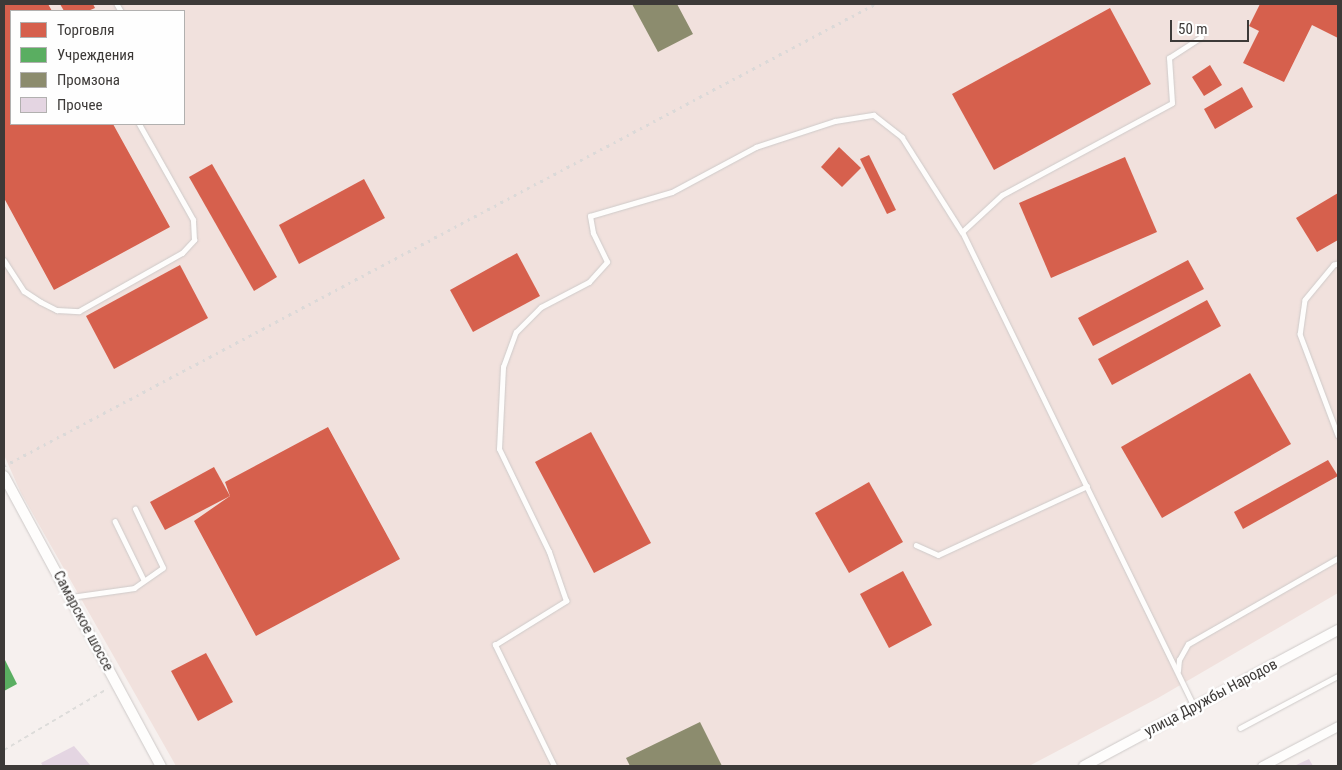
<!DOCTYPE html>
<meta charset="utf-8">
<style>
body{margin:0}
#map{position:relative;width:1342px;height:770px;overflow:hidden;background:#f6f0ee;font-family:"Roboto Condensed",sans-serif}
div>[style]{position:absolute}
.commercial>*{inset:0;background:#f1e1dd}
.shops>*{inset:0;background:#d6604d}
.public>*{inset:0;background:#5aae61}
.industry>*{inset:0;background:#8c8c6e}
.building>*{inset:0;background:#e4d5e2}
.path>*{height:2px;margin-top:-1px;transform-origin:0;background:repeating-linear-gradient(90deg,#dddcda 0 4px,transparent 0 8px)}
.roads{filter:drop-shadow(0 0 1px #cecac9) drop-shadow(0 0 1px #cecac9)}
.service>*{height:4.5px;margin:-2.25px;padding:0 2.25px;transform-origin:2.25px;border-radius:2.25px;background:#fefdfc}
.minor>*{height:9px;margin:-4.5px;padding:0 4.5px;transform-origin:4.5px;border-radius:4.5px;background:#fefdfc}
.tertiary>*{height:10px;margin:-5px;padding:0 5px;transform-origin:5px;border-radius:5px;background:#fefdfc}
.rail>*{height:3px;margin-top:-1.5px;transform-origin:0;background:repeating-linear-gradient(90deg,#dbd9d8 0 2.5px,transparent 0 7.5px)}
span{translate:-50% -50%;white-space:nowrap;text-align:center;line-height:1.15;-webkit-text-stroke:5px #fefefe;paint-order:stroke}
.street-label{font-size:15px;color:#3d3a38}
.frame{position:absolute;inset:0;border:5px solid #3d3a38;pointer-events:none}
.legend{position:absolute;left:10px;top:10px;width:175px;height:115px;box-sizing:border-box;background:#fefefe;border:1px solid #b1b0af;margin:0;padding:6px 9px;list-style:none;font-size:15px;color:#3d3a38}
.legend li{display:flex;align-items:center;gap:10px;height:25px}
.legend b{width:25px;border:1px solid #b1b0af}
.scale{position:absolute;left:1170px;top:20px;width:79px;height:22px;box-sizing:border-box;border:2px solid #3d3a38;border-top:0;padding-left:6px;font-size:15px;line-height:18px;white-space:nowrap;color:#3d3a38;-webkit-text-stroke:4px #fefefe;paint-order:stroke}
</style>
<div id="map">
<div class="commercial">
<i style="clip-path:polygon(evenodd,4px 4px,1338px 4px,1338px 593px,1158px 698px,1029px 766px,176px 766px,21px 493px,4px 455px,4px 4px,11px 11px,184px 11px,184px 124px,11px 124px,11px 11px)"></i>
</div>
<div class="shops">
<i style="clip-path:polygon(4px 4px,48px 4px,52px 11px,11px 11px,11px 124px,113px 124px,170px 227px,54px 290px,4px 198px)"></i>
<i style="clip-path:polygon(60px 4px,93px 4px,95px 8px,88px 11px,64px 11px)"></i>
<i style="clip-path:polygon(1260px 4px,1338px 4px,1338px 38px,1312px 25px,1284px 82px,1243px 63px,1259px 31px,1249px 26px)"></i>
<i style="clip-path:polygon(1110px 8px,1151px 84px,994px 170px,952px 94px)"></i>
<i style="clip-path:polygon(1210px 65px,1222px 85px,1204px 96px,1192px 77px)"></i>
<i style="clip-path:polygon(1242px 87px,1253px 107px,1215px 129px,1204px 109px)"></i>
<i style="clip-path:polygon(839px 147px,861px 168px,842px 187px,821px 167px)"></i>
<i style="clip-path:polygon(869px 155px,896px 210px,887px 214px,860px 159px)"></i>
<i style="clip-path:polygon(1125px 157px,1157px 232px,1051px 278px,1019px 203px)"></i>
<i style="clip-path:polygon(212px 164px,277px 277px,254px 291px,189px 177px)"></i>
<i style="clip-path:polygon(364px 179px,385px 218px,299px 264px,279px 225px)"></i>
<i style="clip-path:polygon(1338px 193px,1338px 240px,1317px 252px,1296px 218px)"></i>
<i style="clip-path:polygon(517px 253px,540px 296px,473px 332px,450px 290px)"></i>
<i style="clip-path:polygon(1188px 260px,1204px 289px,1093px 346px,1078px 318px)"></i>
<i style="clip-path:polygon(180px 265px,208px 318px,114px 369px,86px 316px)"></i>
<i style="clip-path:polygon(1207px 300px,1221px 326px,1112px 385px,1098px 359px)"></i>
<i style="clip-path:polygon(1250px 373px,1291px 444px,1162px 518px,1121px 447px)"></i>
<i style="clip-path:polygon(328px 427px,400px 559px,256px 636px,194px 521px,230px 496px,225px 482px)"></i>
<i style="clip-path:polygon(591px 432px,651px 543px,594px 573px,535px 462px)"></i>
<i style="clip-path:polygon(1328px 460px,1338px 476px,1243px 529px,1234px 512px)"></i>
<i style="clip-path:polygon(214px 467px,230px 496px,165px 530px,150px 502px)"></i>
<i style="clip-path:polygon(869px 482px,903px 542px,849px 573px,815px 513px)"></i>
<i style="clip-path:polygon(903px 571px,932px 625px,889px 648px,860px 594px)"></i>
<i style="clip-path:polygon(206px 653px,233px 702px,198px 721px,171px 671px)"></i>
</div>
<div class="public">
<i style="clip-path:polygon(4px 658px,17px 684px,4px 691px)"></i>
</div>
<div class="industry">
<i style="clip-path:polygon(632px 4px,677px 4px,693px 34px,658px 52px)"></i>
<i style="clip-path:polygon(700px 722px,722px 766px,630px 766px,626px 758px)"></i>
</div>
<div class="building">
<i style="clip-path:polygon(74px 746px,91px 766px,43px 766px,41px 763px)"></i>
<i style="clip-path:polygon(1309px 759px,1313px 766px,1294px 766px)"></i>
</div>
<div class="path">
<i style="left:4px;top:750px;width:120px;rotate:-30.6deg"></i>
</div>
<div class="roads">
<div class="service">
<i style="left:117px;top:4px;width:8px;rotate:60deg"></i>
<i style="left:4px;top:260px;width:37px;rotate:57deg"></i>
<i style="left:24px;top:291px;width:20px;rotate:33deg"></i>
<i style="left:41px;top:302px;width:18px;rotate:27deg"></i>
<i style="left:57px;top:310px;width:22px;rotate:3deg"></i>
<i style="left:79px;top:311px;width:118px;rotate:-29.4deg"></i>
<i style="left:182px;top:253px;width:18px;rotate:-47deg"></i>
<i style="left:194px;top:240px;width:20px;rotate:-93deg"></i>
<i style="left:193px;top:220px;width:110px;rotate:-119.4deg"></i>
<i style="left:1338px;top:264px;width:4px;rotate:166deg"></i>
<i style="left:1334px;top:265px;width:45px;rotate:129.6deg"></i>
<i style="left:1305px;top:300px;width:34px;rotate:98deg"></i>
<i style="left:1300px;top:334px;width:108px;rotate:69.4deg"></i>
<i style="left:115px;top:521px;width:66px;rotate:63.8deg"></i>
<i style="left:916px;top:545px;width:24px;rotate:24deg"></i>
<i style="left:938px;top:555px;width:164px;rotate:-24.8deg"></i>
<i style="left:71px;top:597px;width:64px;rotate:-8.1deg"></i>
<i style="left:134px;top:588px;width:35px;rotate:-35deg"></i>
<i style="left:163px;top:568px;width:65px;rotate:-115.4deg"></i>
<i style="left:1178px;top:671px;width:11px;rotate:-85deg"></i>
<i style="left:1179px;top:660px;width:18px;rotate:-61deg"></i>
<i style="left:1188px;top:644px;width:173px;rotate:-29.8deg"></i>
<i style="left:1194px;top:707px;width:529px;rotate:-116.03deg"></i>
<i style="left:962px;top:232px;width:54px;rotate:-42.8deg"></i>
<i style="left:1002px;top:195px;width:193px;rotate:-28.4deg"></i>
<i style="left:1172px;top:103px;width:45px;rotate:-93.8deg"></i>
<i style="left:1169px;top:58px;width:38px;rotate:-33deg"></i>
<i style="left:1240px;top:728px;width:111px;rotate:-28deg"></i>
<i style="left:554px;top:766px;width:135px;rotate:-116deg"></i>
<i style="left:495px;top:645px;width:84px;rotate:-31.8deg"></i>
<i style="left:566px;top:601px;width:52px;rotate:-109.1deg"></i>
<i style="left:549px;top:552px;width:114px;rotate:-115.9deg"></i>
<i style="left:499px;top:449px;width:82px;rotate:-87.2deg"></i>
<i style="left:503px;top:367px;width:37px;rotate:-70deg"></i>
<i style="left:516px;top:332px;width:35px;rotate:-45deg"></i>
<i style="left:541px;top:307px;width:54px;rotate:-27.5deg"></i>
<i style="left:589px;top:282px;width:27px;rotate:-48deg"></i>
<i style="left:607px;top:262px;width:32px;rotate:-116deg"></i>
<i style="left:593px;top:233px;width:17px;rotate:-100deg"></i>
<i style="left:590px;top:216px;width:85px;rotate:-16.3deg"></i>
<i style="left:672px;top:192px;width:95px;rotate:-28.2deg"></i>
<i style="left:756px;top:147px;width:83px;rotate:-18.2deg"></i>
<i style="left:835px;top:121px;width:39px;rotate:-9deg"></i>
<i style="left:874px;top:115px;width:36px;rotate:38deg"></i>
<i style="left:902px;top:137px;width:112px;rotate:57.7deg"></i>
</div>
<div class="minor">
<i style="left:1262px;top:766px;width:86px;rotate:-27.8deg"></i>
</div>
<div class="tertiary">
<i style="left:4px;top:476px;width:330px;rotate:61.6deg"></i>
<i style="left:1084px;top:766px;width:288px;rotate:-28.2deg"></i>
</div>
</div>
<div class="rail">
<i style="left:4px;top:466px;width:986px;rotate:-27.94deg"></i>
</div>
<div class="street-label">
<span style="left:83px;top:621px;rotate:62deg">Самарское шоссе</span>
<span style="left:1211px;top:698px;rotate:-28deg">улица Дружбы Народов</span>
</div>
<div class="frame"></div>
<ul class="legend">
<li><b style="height:14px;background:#d6604d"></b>Торговля</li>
<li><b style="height:14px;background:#5aae61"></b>Учреждения</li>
<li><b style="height:14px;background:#8c8c6e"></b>Промзона</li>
<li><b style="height:14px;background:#e4d5e2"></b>Прочее</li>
</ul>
<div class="scale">50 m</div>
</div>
